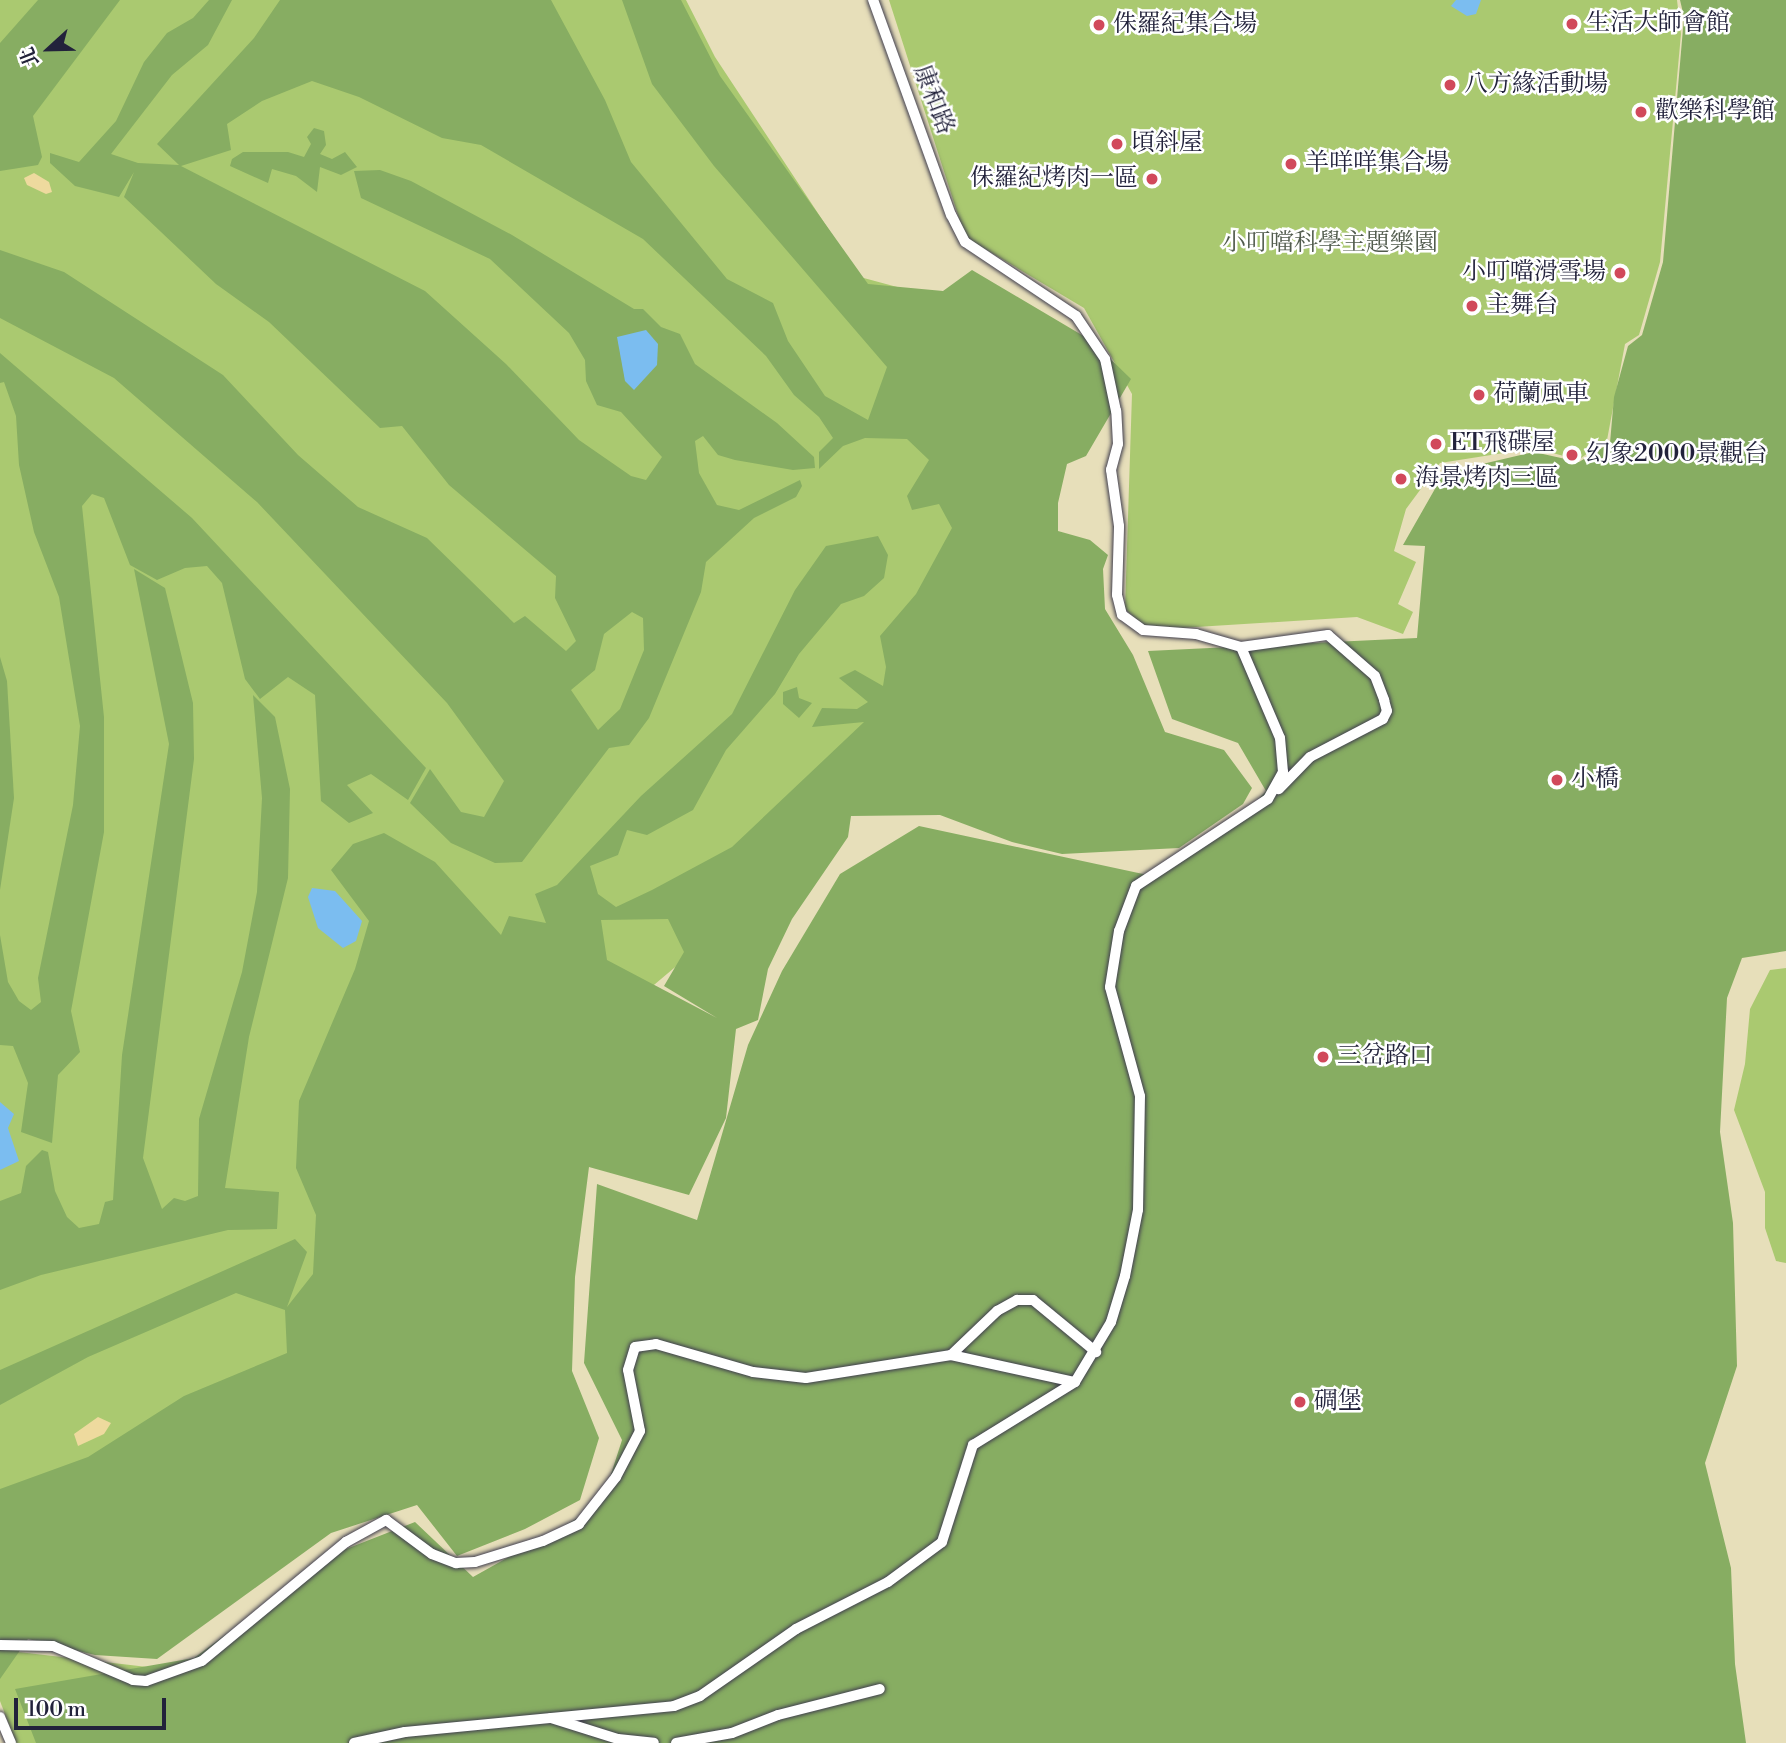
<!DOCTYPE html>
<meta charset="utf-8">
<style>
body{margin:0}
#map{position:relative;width:1786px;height:1743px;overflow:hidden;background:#e7dfba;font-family:"Libre Bodoni","Noto Serif TC",serif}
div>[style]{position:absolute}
.green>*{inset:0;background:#aac970}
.forest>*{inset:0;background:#87ad62}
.sand>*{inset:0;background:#eeda9e}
.water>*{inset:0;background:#7bbdf0}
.roads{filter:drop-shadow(0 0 2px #403e4e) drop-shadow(0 0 2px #403e4e)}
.minor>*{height:10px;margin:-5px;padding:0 5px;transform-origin:5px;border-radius:5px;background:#fff}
.dots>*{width:19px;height:19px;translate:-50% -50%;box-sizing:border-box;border:4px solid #fff;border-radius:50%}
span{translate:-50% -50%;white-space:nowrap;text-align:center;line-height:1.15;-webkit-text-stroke:5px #fff;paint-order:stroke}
.poi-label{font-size:24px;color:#22223b}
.left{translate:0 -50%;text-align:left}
.right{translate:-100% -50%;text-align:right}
.street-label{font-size:24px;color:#22223b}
.park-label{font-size:24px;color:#525c4e}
.north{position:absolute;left:14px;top:14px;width:70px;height:70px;-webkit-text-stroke:5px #fff;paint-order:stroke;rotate:248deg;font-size:19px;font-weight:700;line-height:28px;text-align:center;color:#22223b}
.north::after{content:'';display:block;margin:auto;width:24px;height:32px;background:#22223b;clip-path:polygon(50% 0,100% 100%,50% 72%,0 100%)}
.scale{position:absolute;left:14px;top:1698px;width:152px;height:32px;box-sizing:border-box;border:4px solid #22223b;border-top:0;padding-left:9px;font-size:21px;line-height:24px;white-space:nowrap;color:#22223b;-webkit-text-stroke:5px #fff;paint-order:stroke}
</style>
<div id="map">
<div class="green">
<i style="clip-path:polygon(0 0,686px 0,715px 57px,860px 277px,938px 298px,962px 542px,881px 762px,724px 926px,642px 995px,357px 1314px,0 1563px)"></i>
<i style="clip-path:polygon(889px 0,1677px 0,1681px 34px,1660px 262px,1639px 335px,1625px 344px,1607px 440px,1578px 460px,1535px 448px,1440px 463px,1406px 509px,1394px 551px,1416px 562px,1398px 604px,1413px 612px,1403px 634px,1357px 617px,1148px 630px,1125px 609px,1132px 394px,1084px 308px,965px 237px)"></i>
<i style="clip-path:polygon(1786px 968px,1786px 1263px,1776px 1261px,1765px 1228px,1765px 1192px,1734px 1110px,1745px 1064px,1750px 1009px,1770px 970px)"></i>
<i style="clip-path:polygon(10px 1651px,156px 1668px,142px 1743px,16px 1743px,0 1701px,0 1658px)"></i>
</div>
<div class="forest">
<i style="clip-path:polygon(38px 0,120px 0,33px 116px,42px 157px,38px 165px,0 171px,0 43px)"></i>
<i style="clip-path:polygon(evenodd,209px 0,232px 0,208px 45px,172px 75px,111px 154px,138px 163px,179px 165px,157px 144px,254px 38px,280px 0,551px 0,605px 100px,631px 162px,727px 279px,773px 303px,788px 341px,825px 396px,868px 420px,887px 367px,714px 166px,652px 84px,622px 0,681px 0,720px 76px,868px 284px,943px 291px,972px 270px,1092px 341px,1131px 379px,1086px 456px,1067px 464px,1058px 503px,1058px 531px,1090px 540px,1108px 555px,1103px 569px,1105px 609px,1133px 655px,1165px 732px,1224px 750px,1252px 788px,1243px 804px,1179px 848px,1062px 854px,1012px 842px,940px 815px,851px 816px,848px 837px,792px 919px,768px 969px,758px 1020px,736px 1029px,726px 1118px,689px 1195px,589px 1167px,575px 1277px,572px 1371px,599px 1438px,580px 1500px,525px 1529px,457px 1556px,417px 1505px,331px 1533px,157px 1659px,95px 1655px,28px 1639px,0 1679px,0 1489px,88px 1457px,184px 1396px,287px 1353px,285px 1310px,236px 1293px,88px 1357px,0 1405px,0 1370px,295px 1239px,307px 1252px,287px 1307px,313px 1274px,316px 1215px,296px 1168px,299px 1101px,355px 969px,369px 921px,331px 870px,353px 844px,384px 833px,435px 862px,501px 935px,509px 916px,546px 923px,535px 894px,557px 885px,641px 796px,732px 714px,795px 590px,826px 546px,878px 536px,888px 555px,884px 578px,864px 596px,841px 604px,799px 654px,775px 694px,726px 750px,693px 810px,647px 835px,627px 830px,618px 855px,590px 866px,598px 894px,616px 907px,652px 890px,732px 847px,864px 722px,812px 727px,822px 708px,857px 709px,868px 702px,839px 678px,855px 670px,883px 686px,886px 667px,880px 636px,916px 594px,952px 528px,939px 504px,912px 510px,907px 496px,929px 460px,907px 439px,865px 438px,843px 446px,819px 469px,819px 452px,833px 438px,819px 417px,794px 395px,766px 356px,643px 239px,481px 145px,442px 138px,359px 97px,312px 81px,262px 101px,227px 124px,231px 150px,181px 166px,425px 291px,506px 364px,579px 440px,631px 476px,646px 480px,662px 457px,621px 412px,597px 405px,586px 381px,585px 360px,569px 333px,490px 259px,361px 198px,354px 171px,380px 170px,411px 181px,512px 235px,634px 309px,643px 309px,661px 327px,680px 334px,695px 364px,777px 423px,814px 457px,815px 468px,793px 470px,735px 460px,718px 455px,703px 436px,695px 441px,699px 473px,717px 505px,739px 510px,800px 480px,802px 486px,796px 497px,754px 518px,706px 562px,701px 592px,649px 718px,629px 745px,609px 748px,522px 862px,495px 863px,451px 843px,410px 803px,430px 769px,461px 812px,484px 817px,504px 781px,447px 703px,257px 502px,114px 378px,0 318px,0 250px,64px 272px,223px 375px,298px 455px,358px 507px,427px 538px,514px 623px,525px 616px,566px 651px,576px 641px,555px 598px,556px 576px,449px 485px,402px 426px,380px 428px,269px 322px,216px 284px,124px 197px,134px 172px,119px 197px,75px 186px,50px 163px,50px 153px,79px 162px,116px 121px,144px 62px,167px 33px,193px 18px,209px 0,632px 612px,643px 618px,644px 650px,620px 709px,598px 730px,571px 690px,595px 670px,604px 634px,632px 612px,209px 0,668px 919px,684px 952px,664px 986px,717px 1018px,607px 960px,601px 920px,668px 919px)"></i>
<i style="clip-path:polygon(1680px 0,1786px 0,1786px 951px,1742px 958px,1727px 998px,1720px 1132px,1733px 1223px,1737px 1366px,1705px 1463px,1731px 1568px,1735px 1664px,1746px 1743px,36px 1743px,15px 1689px,194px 1658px,336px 1553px,415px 1522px,473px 1577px,601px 1505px,622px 1440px,584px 1363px,597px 1184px,697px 1220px,748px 1045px,782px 971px,840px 874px,919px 826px,1157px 877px,1231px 828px,1266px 791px,1238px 743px,1172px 719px,1148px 651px,1417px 638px,1425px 546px,1403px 545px,1444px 473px,1534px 452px,1579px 462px,1610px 443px,1614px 397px,1628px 346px,1642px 335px,1663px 262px,1684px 17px)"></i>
<i style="clip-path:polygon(314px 128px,324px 131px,326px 145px,320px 154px,332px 159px,345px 152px,357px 167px,341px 175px,320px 167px,317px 192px,296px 176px,272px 169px,268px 183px,230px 166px,232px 159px,243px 152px,288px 152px,304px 157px,311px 144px,307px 137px)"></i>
<i style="clip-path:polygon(0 353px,192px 518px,426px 768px,408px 800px,371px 774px,347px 785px,373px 813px,349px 823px,321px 801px,315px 695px,288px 677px,260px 699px,245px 679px,222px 583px,207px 566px,185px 568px,157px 580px,130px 565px,104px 498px,92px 494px,82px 506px,104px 717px,104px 832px,71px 1011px,80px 1052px,58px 1075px,52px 1143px,21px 1132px,28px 1083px,13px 1046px,0 1045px,0 935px,8px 982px,19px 1001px,31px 1010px,41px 1002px,38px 978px,73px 805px,80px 726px,59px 597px,34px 532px,19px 465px,16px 416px,4px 382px,0 383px)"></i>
<i style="clip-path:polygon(134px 569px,165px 588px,193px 703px,194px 759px,143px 1158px,162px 1209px,174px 1198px,185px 1201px,198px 1196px,199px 1119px,242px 972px,257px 892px,262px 798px,253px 695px,275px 717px,290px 789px,288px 878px,249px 1037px,225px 1188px,279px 1192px,277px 1229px,228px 1230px,41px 1275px,0 1290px,0 1201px,21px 1193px,26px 1166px,42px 1150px,48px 1152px,55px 1191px,67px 1217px,79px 1228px,99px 1224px,105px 1202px,113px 1200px,122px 1055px,169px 744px)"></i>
<i style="clip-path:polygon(0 657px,7px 681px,14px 798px,0 890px)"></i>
<i style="clip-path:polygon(797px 687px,799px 698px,812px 703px,799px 718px,783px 704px,783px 692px)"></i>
</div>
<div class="sand">
<i style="clip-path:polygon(34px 173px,49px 182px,52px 192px,46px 194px,27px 185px,24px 178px)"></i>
<i style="clip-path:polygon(98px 1417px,111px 1423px,104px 1434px,78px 1446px,74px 1434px)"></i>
</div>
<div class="water">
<i style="clip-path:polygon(1456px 0,1481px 0,1476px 14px,1467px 16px,1451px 6px)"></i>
<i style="clip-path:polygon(646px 330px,658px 344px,657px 365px,634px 390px,625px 381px,617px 337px)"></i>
<i style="clip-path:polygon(312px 888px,335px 891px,362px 921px,356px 941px,343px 948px,318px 928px,308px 897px)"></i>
<i style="clip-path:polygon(0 1102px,14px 1114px,8px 1128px,19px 1161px,0 1170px)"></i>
</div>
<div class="roads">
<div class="minor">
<i style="left:1241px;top:647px;width:88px;rotate:-7.9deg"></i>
<i style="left:1328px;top:635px;width:62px;rotate:41.1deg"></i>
<i style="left:1375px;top:676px;width:26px;rotate:69deg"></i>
<i style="left:1384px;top:700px;width:11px;rotate:75deg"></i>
<i style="left:1387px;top:711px;width:9px;rotate:117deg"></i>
<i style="left:1383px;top:719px;width:82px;rotate:152.5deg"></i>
<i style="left:1310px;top:757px;width:45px;rotate:134.1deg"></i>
<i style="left:951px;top:1355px;width:64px;rotate:-43.7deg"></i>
<i style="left:997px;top:1311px;width:23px;rotate:-29deg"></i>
<i style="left:1017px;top:1300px;width:16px"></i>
<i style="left:1033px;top:1300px;width:82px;rotate:39.5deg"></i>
<i style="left:0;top:1645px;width:53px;rotate:1.1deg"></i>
<i style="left:53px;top:1646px;width:87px;rotate:23deg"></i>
<i style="left:133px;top:1680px;width:13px;rotate:4deg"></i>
<i style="left:146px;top:1681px;width:59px;rotate:-19.7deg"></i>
<i style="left:202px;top:1661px;width:187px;rotate:-39.6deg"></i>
<i style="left:346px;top:1542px;width:46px;rotate:-28.8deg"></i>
<i style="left:386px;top:1520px;width:57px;rotate:36.5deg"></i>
<i style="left:432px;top:1554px;width:26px;rotate:21deg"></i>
<i style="left:456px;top:1563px;width:19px;rotate:-3deg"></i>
<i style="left:475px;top:1562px;width:71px;rotate:-17.2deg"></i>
<i style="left:543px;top:1541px;width:40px;rotate:-25deg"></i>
<i style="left:579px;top:1524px;width:60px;rotate:-51.8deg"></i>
<i style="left:616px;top:1477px;width:52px;rotate:-62.4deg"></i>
<i style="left:640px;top:1431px;width:62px;rotate:-101.1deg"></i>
<i style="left:628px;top:1370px;width:24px;rotate:-73deg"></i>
<i style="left:635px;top:1347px;width:21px;rotate:-8deg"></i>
<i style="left:656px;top:1344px;width:101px;rotate:16.1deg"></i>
<i style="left:753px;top:1372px;width:53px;rotate:6.5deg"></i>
<i style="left:806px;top:1378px;width:147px;rotate:-9deg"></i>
<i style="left:951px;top:1355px;width:127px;rotate:12.3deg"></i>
<i style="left:0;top:1717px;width:28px;rotate:67deg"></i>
<i style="left:551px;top:1718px;width:70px;rotate:17.4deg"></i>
<i style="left:618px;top:1739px;width:36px;rotate:6deg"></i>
<i style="left:354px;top:1743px;width:52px;rotate:-12.2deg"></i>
<i style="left:405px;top:1732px;width:270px;rotate:-5.5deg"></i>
<i style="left:674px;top:1706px;width:28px;rotate:-21deg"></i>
<i style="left:700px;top:1696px;width:117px;rotate:-34.9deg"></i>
<i style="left:796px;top:1629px;width:103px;rotate:-27.1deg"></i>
<i style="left:888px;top:1582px;width:67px;rotate:-36.5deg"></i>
<i style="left:942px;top:1542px;width:102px;rotate:-72.3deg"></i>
<i style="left:973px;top:1445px;width:120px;rotate:-31.7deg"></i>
<i style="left:1075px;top:1382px;width:70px;rotate:-59deg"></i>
<i style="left:1111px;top:1322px;width:48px;rotate:-73.1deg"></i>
<i style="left:1125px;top:1276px;width:67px;rotate:-78.9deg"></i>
<i style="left:1138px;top:1210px;width:114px;rotate:-89deg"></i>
<i style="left:1140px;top:1096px;width:113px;rotate:-105.4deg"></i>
<i style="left:1110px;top:987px;width:57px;rotate:-80.9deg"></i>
<i style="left:1119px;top:931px;width:48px;rotate:-69.3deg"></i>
<i style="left:1136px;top:886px;width:158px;rotate:-33.4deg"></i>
<i style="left:1268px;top:799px;width:31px;rotate:-61deg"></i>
<i style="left:1283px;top:772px;width:34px;rotate:-95deg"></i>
<i style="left:1280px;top:738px;width:99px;rotate:-113.2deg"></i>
<i style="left:1241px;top:647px;width:47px;rotate:-163.9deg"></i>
<i style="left:1196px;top:634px;width:53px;rotate:-175.7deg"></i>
<i style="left:1143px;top:630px;width:26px;rotate:-144deg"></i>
<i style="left:1122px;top:615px;width:21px;rotate:-104deg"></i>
<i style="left:1117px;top:595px;width:69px;rotate:-88.3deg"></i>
<i style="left:1119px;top:526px;width:57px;rotate:-98.1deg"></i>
<i style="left:1111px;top:470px;width:27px;rotate:-75deg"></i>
<i style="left:1118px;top:444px;width:33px;rotate:-93deg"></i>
<i style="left:1116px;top:411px;width:53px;rotate:-101.9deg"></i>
<i style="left:1105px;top:359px;width:52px;rotate:-124deg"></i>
<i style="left:1076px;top:316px;width:133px;rotate:-146.3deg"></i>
<i style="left:965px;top:242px;width:30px;rotate:-117deg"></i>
<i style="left:951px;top:215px;width:229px;rotate:-109.9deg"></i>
<i style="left:676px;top:1743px;width:57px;rotate:-10.1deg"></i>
<i style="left:732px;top:1733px;width:49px;rotate:-21.4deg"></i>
<i style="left:778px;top:1715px;width:105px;rotate:-14.3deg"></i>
</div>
</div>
<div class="dots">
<i style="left:1572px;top:24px;background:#d1495b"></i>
<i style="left:1099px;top:25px;background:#d1495b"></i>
<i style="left:1450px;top:85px;background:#d1495b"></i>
<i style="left:1641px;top:112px;background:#d1495b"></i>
<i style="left:1117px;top:144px;background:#d1495b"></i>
<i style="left:1291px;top:164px;background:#d1495b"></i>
<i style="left:1152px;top:179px;background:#d1495b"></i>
<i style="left:1620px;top:273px;background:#d1495b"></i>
<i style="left:1472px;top:306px;background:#d1495b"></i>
<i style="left:1479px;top:395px;background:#d1495b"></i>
<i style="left:1436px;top:444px;background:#d1495b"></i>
<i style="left:1572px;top:455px;background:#d1495b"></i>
<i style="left:1401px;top:479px;background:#d1495b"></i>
<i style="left:1557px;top:780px;background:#d1495b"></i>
<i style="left:1323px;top:1057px;background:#d1495b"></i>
<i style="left:1300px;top:1402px;background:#d1495b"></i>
</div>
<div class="poi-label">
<span class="left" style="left:1586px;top:24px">生活大師會館</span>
<span class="left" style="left:1113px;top:25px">侏羅紀集合場</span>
<span class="left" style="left:1464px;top:85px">八方緣活動場</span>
<span class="left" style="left:1655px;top:112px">歡樂科學館</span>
<span class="left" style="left:1131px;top:144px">頃斜屋</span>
<span class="left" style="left:1305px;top:164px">羊咩咩集合場</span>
<span class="right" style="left:1138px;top:179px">侏羅紀烤肉一區</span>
<span class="right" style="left:1606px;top:273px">小叮噹滑雪場</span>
<span class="left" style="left:1486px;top:306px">主舞台</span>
<span class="left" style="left:1493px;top:395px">荷蘭風車</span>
<span class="left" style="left:1450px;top:444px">ET飛碟屋</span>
<span class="left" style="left:1586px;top:455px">幻象2000景觀台</span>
<span class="left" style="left:1415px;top:479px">海景烤肉三區</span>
<span class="left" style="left:1571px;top:780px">小橋</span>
<span class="left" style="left:1337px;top:1057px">三岔路口</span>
<span class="left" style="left:1314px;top:1402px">碉堡</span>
</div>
<div class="street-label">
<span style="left:933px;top:100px;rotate:69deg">康和路</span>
</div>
<div class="park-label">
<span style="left:1330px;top:244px">小叮噹科學主題樂園</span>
</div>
<div class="north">北</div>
<div class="scale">100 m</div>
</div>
